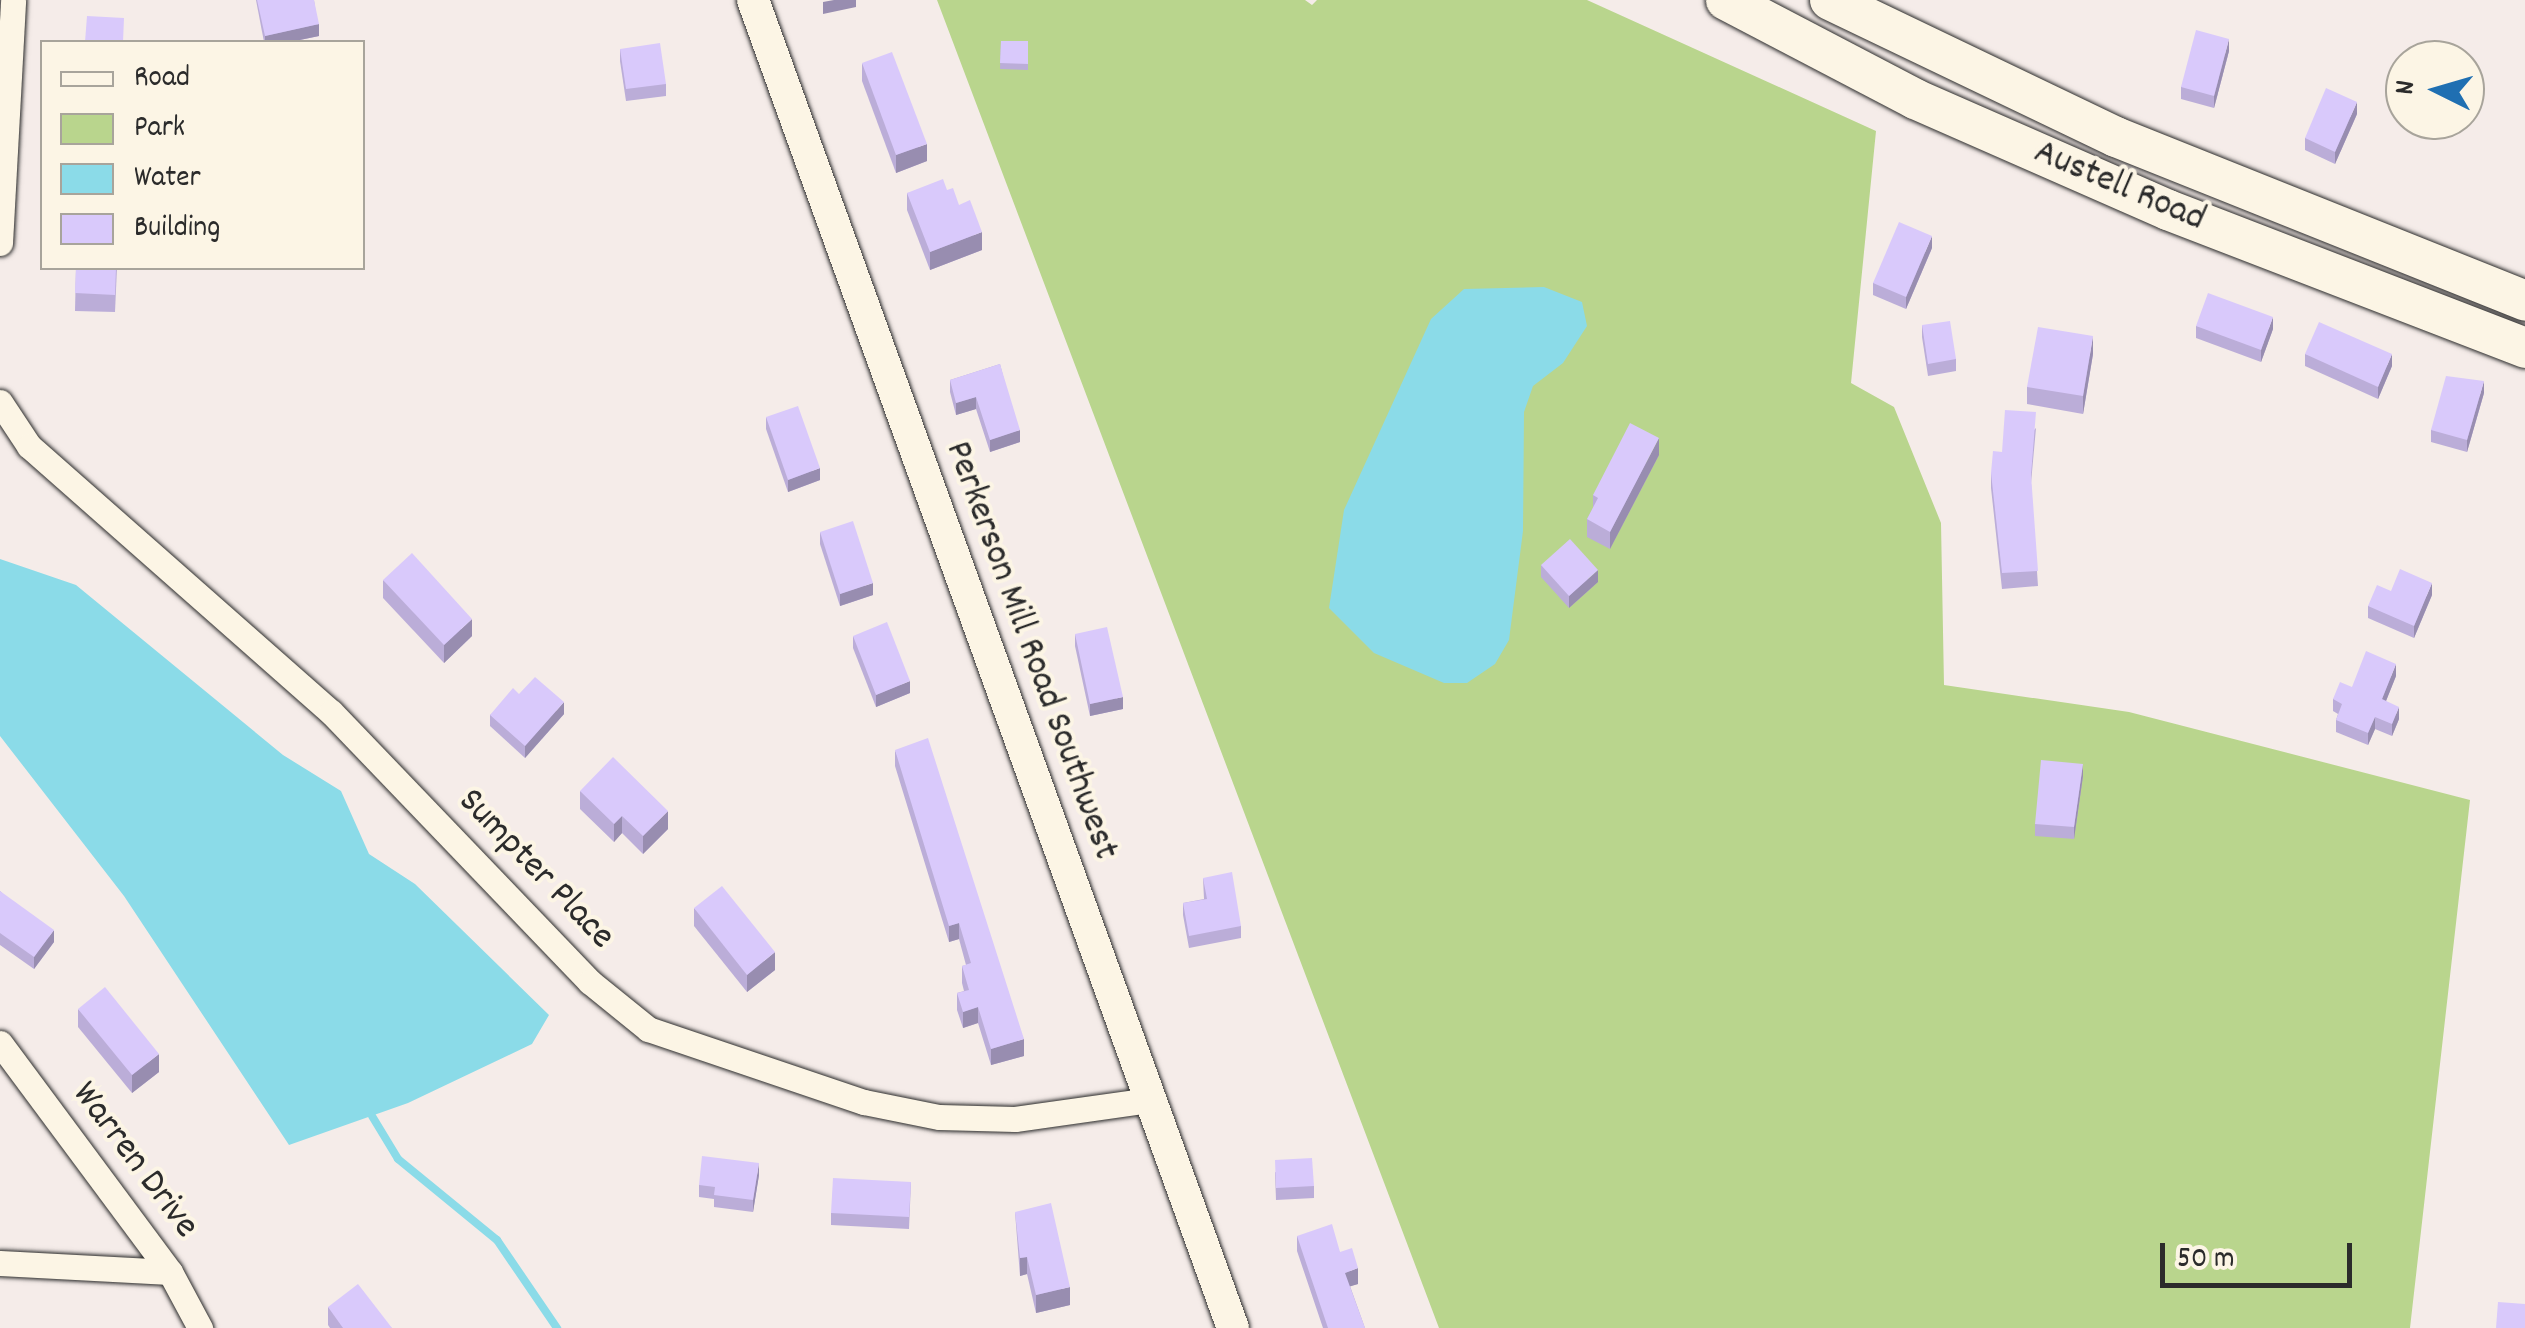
<!DOCTYPE html>
<style>
body{margin:0}
#map{position:relative;width:2525px;height:1328px;overflow:hidden;background:#f5ece9;font-family:Dekko,sans-serif}
div>[style]{position:absolute}
.green>*{inset:0;background:#b9d58d}
.water>*{inset:0;background:#8bdbe8}
.stream>*{height:8px;margin:-4px;padding:0 4px;transform-origin:4px;border-radius:4px;background:#8bdbe8}
.roads{filter:drop-shadow(0 0 2px #2b2b2b) drop-shadow(0 0 2px #2b2b2b)}
.minor>*{height:25px;margin:-12.5px;padding:0 12.5px;transform-origin:12.5px;border-radius:12.5px;background:#fcf5e5}
.tertiary>*{height:32px;margin:-16px;padding:0 16px;transform-origin:16px;border-radius:16px;background:#fcf5e5}
.primary>*{height:40px;margin:-20px;padding:0 20px;transform-origin:20px;border-radius:20px;background:#fcf5e5}
.wall>*{inset:0;background:#bbadd8}
.shaded-wall>*{inset:0;background:#988db0}
.building>*{inset:0;background:#d9c9fb}
span{translate:-50% -50%;white-space:nowrap;text-align:center;line-height:1.15;-webkit-text-stroke:8px #fcf5e5;paint-order:stroke}
.street-label{font-size:38px;color:#2b2b2b}
.legend{position:absolute;left:40px;top:40px;width:325px;height:230px;box-sizing:border-box;background:#fcf5e5;border:2px solid #a8a49b;margin:0;padding:12px 18px;list-style:none;font-size:30px;color:#2b2b2b}
.legend li{display:flex;align-items:center;gap:20px;height:50px}
.legend b{width:50px;border:2px solid #a8a49b}
.north{position:absolute;left:2385px;top:40px;width:100px;height:100px;box-sizing:border-box;background:#fcf5e5;border:2px solid #a8a49b;border-radius:50%;rotate:275deg;font-size:28px;font-weight:700;line-height:40px;text-align:center;color:#2b2b2b}
.north::after{content:'';display:block;margin:auto;width:35px;height:45px;background:#1f6fb2;clip-path:polygon(50% 0,100% 100%,50% 72%,0 100%)}
.scale{position:absolute;left:2160px;top:1243px;width:192px;height:45px;box-sizing:border-box;border:5px solid #2b2b2b;border-top:0;padding-left:12px;font-size:30px;line-height:35px;white-space:nowrap;color:#2b2b2b;-webkit-text-stroke:8px #fcf5e5;paint-order:stroke}
</style>
<div id="map">
<div class="green">
<i style="clip-path:polygon(937px 0,1305px 0,1312px 5px,1317px 0,1587px 0,1876px 131px,1851px 383px,1894px 407px,1941px 523px,1944px 685px,2129px 712px,2470px 800px,2410px 1328px,1439px 1328px)"></i>
</div>
<div class="water">
<i style="clip-path:polygon(1544px 287px,1582px 302px,1587px 326px,1563px 363px,1533px 386px,1524px 412px,1523px 531px,1509px 640px,1495px 664px,1467px 683px,1444px 683px,1374px 653px,1329px 608px,1344px 510px,1431px 319px,1464px 289px)"></i>
<i style="clip-path:polygon(0 559px,76px 585px,283px 755px,341px 791px,369px 854px,415px 884px,549px 1015px,532px 1044px,408px 1103px,289px 1145px,124px 896px,0 736px)"></i>
</div>
<div class="stream">
<i style="left:372px;top:1116px;width:50px;rotate:58.8deg"></i>
<i style="left:398px;top:1159px;width:128px;rotate:39.3deg"></i>
<i style="left:497px;top:1240px;width:107px;rotate:55.7deg"></i>
</div>
<div class="roads">
<div class="minor">
<i style="left:0;top:243px;width:243px;rotate:-86.9deg"></i>
<i style="left:0;top:402px;width:53px;rotate:56.6deg"></i>
<i style="left:29px;top:446px;width:402px;rotate:41.4deg"></i>
<i style="left:331px;top:712px;width:374px;rotate:46.2deg"></i>
<i style="left:590px;top:982px;width:75px;rotate:39deg"></i>
<i style="left:648px;top:1029px;width:228px;rotate:18.7deg"></i>
<i style="left:864px;top:1102px;width:76px;rotate:11.3deg"></i>
<i style="left:939px;top:1117px;width:76px;rotate:1.5deg"></i>
<i style="left:1015px;top:1119px;width:136px;rotate:-8deg"></i>
<i style="left:0;top:1043px;width:285px;rotate:53.4deg"></i>
<i style="left:170px;top:1272px;width:64px;rotate:61.8deg"></i>
<i style="left:0;top:1263px;width:170px;rotate:3deg"></i>
</div>
<div class="tertiary">
<i style="left:753px;top:0;width:1412px;rotate:70.13deg"></i>
</div>
<div class="primary">
<i style="left:1726px;top:0;width:213px;rotate:27.6deg"></i>
<i style="left:1915px;top:99px;width:276px;rotate:23.7deg"></i>
<i style="left:2168px;top:210px;width:383px;rotate:21.1deg"></i>
<i style="left:1830px;top:0;width:317px;rotate:25.6deg"></i>
<i style="left:2116px;top:137px;width:441px;rotate:21.8deg"></i>
</div>
</div>
<div class="wall">
<i style="clip-path:polygon(256px 0,314px 0,319px 36px,290px 42px,264px 42px)"></i>
<i style="clip-path:polygon(1001px 41px,1028px 41px,1028px 70px,1000px 69px)"></i>
<i style="clip-path:polygon(620px 49px,666px 84px,666px 96px,626px 101px,620px 61px)"></i>
<i style="clip-path:polygon(2229px 51px,2214px 108px,2181px 99px,2181px 87px)"></i>
<i style="clip-path:polygon(862px 63px,927px 161px,896px 173px,862px 81px)"></i>
<i style="clip-path:polygon(2357px 114px,2335px 164px,2305px 150px,2305px 138px)"></i>
<i style="clip-path:polygon(947px 190px,982px 250px,930px 270px,907px 210px,907px 193px)"></i>
<i style="clip-path:polygon(1932px 248px,1906px 309px,1873px 295px,1873px 283px)"></i>
<i style="clip-path:polygon(76px 268px,117px 268px,115px 312px,75px 311px)"></i>
<i style="clip-path:polygon(1922px 325px,1956px 359px,1956px 371px,1928px 376px,1922px 337px)"></i>
<i style="clip-path:polygon(2196px 326px,2273px 329px,2261px 362px,2196px 338px)"></i>
<i style="clip-path:polygon(2093px 354px,2083px 414px,2027px 404px,2027px 387px)"></i>
<i style="clip-path:polygon(2305px 354px,2392px 366px,2378px 399px,2305px 366px)"></i>
<i style="clip-path:polygon(1000px 364px,1020px 442px,990px 452px,976px 409px,956px 415px,950px 392px,950px 380px)"></i>
<i style="clip-path:polygon(2484px 393px,2467px 452px,2431px 442px,2431px 430px)"></i>
<i style="clip-path:polygon(766px 417px,820px 480px,788px 492px,766px 429px)"></i>
<i style="clip-path:polygon(2036px 428px,2031px 483px,2038px 586px,2002px 589px,1991px 488px,1991px 473px)"></i>
<i style="clip-path:polygon(1659px 455px,1610px 549px,1587px 537px,1587px 519px,1593px 508px,1593px 495px)"></i>
<i style="clip-path:polygon(820px 532px,873px 595px,840px 606px,820px 544px)"></i>
<i style="clip-path:polygon(1541px 565px,1598px 582px,1569px 608px,1541px 577px)"></i>
<i style="clip-path:polygon(383px 580px,472px 636px,444px 663px,383px 598px)"></i>
<i style="clip-path:polygon(2432px 595px,2414px 638px,2368px 618px,2368px 606px)"></i>
<i style="clip-path:polygon(1075px 634px,1123px 709px,1090px 716px,1075px 646px)"></i>
<i style="clip-path:polygon(853px 636px,910px 693px,876px 707px,853px 648px)"></i>
<i style="clip-path:polygon(2396px 676px,2386px 701px,2399px 719px,2392px 736px,2375px 729px,2368px 745px,2336px 732px,2336px 720px,2338px 714px,2333px 711px,2333px 699px,2352px 687px)"></i>
<i style="clip-path:polygon(519px 694px,564px 714px,525px 758px,490px 726px,490px 715px)"></i>
<i style="clip-path:polygon(895px 750px,1024px 1056px,991px 1065px,978px 1023px,963px 1028px,957px 1010px,957px 993px,964px 991px,962px 983px,962px 966px,966px 965px,959px 939px,949px 942px,895px 766px)"></i>
<i style="clip-path:polygon(2083px 776px,2074px 839px,2035px 836px,2035px 824px)"></i>
<i style="clip-path:polygon(580px 791px,668px 829px,643px 854px,622px 833px,614px 842px,580px 809px)"></i>
<i style="clip-path:polygon(1203px 878px,1241px 926px,1241px 938px,1189px 948px,1183px 915px,1183px 903px,1204px 899px)"></i>
<i style="clip-path:polygon(0 891px,54px 942px,34px 969px,0 945px)"></i>
<i style="clip-path:polygon(694px 908px,775px 970px,747px 992px,694px 926px)"></i>
<i style="clip-path:polygon(78px 1009px,159px 1072px,132px 1093px,78px 1027px)"></i>
<i style="clip-path:polygon(1275px 1172px,1314px 1186px,1314px 1198px,1276px 1200px)"></i>
<i style="clip-path:polygon(759px 1175px,753px 1212px,714px 1207px,714px 1199px,699px 1197px,699px 1185px)"></i>
<i style="clip-path:polygon(911px 1182px,909px 1229px,831px 1225px,831px 1213px)"></i>
<i style="clip-path:polygon(1015px 1212px,1070px 1305px,1036px 1313px,1027px 1274px,1020px 1276px)"></i>
<i style="clip-path:polygon(1297px 1236px,1340px 1252px,1358px 1284px,1350px 1286px,1365px 1328px,1323px 1328px,1297px 1251px)"></i>
<i style="clip-path:polygon(328px 1307px,392px 1328px,330px 1328px,328px 1325px)"></i>
</div>
<div class="shaded-wall">
<i style="clip-path:polygon(834px 0,856px 0,856px 7px,823px 14px,823px 2px)"></i>
<i style="clip-path:polygon(319px 24px,319px 36px,290px 42px,265px 42px,265px 36px)"></i>
<i style="clip-path:polygon(2229px 39px,2229px 51px,2214px 108px,2214px 96px)"></i>
<i style="clip-path:polygon(2357px 102px,2357px 114px,2335px 164px,2335px 152px)"></i>
<i style="clip-path:polygon(927px 144px,927px 161px,896px 173px,896px 155px)"></i>
<i style="clip-path:polygon(982px 232px,982px 250px,930px 270px,930px 252px)"></i>
<i style="clip-path:polygon(1932px 236px,1932px 248px,1906px 309px,1906px 297px)"></i>
<i style="clip-path:polygon(2273px 317px,2273px 329px,2261px 362px,2261px 350px)"></i>
<i style="clip-path:polygon(2093px 336px,2093px 354px,2083px 414px,2083px 396px)"></i>
<i style="clip-path:polygon(2392px 354px,2392px 366px,2378px 399px,2378px 387px)"></i>
<i style="clip-path:polygon(2484px 381px,2484px 393px,2467px 452px,2467px 440px)"></i>
<i style="clip-path:polygon(976px 397px,976px 409px,956px 415px,956px 403px)"></i>
<i style="clip-path:polygon(1020px 430px,1020px 442px,990px 452px,990px 440px)"></i>
<i style="clip-path:polygon(1659px 438px,1659px 455px,1610px 549px,1610px 532px)"></i>
<i style="clip-path:polygon(820px 468px,820px 480px,788px 492px,788px 480px)"></i>
<i style="clip-path:polygon(1598px 570px,1598px 582px,1569px 608px,1569px 596px)"></i>
<i style="clip-path:polygon(873px 583px,873px 595px,840px 606px,840px 594px)"></i>
<i style="clip-path:polygon(2432px 583px,2432px 595px,2414px 638px,2414px 626px)"></i>
<i style="clip-path:polygon(472px 619px,472px 636px,444px 663px,444px 645px)"></i>
<i style="clip-path:polygon(2396px 664px,2396px 676px,2382px 711px,2382px 699px)"></i>
<i style="clip-path:polygon(910px 681px,910px 693px,876px 707px,876px 695px)"></i>
<i style="clip-path:polygon(1123px 697px,1123px 709px,1090px 716px,1090px 704px)"></i>
<i style="clip-path:polygon(564px 702px,564px 714px,525px 758px,525px 746px)"></i>
<i style="clip-path:polygon(2399px 707px,2399px 719px,2392px 736px,2392px 724px)"></i>
<i style="clip-path:polygon(2375px 717px,2375px 729px,2368px 745px,2368px 733px)"></i>
<i style="clip-path:polygon(2083px 764px,2083px 776px,2074px 839px,2074px 827px)"></i>
<i style="clip-path:polygon(668px 811px,668px 829px,643px 854px,643px 836px)"></i>
<i style="clip-path:polygon(622px 816px,622px 833px,614px 842px,614px 824px)"></i>
<i style="clip-path:polygon(959px 923px,959px 939px,949px 942px,949px 926px)"></i>
<i style="clip-path:polygon(54px 930px,54px 942px,34px 969px,34px 957px)"></i>
<i style="clip-path:polygon(775px 952px,775px 970px,747px 992px,747px 975px)"></i>
<i style="clip-path:polygon(978px 1007px,978px 1023px,963px 1028px,963px 1012px)"></i>
<i style="clip-path:polygon(1024px 1039px,1024px 1056px,991px 1065px,991px 1049px)"></i>
<i style="clip-path:polygon(159px 1054px,159px 1072px,132px 1093px,132px 1075px)"></i>
<i style="clip-path:polygon(759px 1163px,759px 1175px,753px 1212px,753px 1200px)"></i>
<i style="clip-path:polygon(1027px 1257px,1027px 1274px,1020px 1276px,1020px 1258px)"></i>
<i style="clip-path:polygon(1358px 1268px,1358px 1284px,1345px 1288px,1345px 1273px)"></i>
<i style="clip-path:polygon(1070px 1287px,1070px 1305px,1036px 1313px,1036px 1295px)"></i>
</div>
<div class="building">
<i style="clip-path:polygon(257px 0,314px 0,319px 24px,265px 36px)"></i>
<i style="clip-path:polygon(87px 16px,124px 18px,123px 42px,85px 42px)"></i>
<i style="clip-path:polygon(2196px 30px,2229px 39px,2214px 96px,2181px 87px)"></i>
<i style="clip-path:polygon(1001px 41px,1028px 41px,1028px 64px,1000px 63px)"></i>
<i style="clip-path:polygon(660px 43px,666px 84px,626px 89px,620px 49px)"></i>
<i style="clip-path:polygon(892px 52px,927px 144px,896px 155px,862px 63px)"></i>
<i style="clip-path:polygon(2326px 88px,2357px 102px,2335px 152px,2305px 138px)"></i>
<i style="clip-path:polygon(943px 179px,947px 190px,953px 188px,959px 205px,970px 200px,982px 232px,930px 252px,907px 193px)"></i>
<i style="clip-path:polygon(1899px 222px,1932px 236px,1906px 297px,1873px 283px)"></i>
<i style="clip-path:polygon(76px 268px,116px 268px,115px 295px,75px 293px)"></i>
<i style="clip-path:polygon(2208px 293px,2273px 317px,2261px 350px,2196px 326px)"></i>
<i style="clip-path:polygon(1950px 321px,1956px 359px,1928px 364px,1922px 325px)"></i>
<i style="clip-path:polygon(2319px 322px,2392px 354px,2378px 387px,2305px 354px)"></i>
<i style="clip-path:polygon(2038px 327px,2093px 336px,2083px 396px,2027px 387px)"></i>
<i style="clip-path:polygon(1000px 364px,1020px 430px,990px 440px,976px 397px,956px 403px,950px 380px)"></i>
<i style="clip-path:polygon(2446px 376px,2484px 381px,2467px 440px,2431px 430px)"></i>
<i style="clip-path:polygon(798px 406px,820px 468px,788px 480px,766px 417px)"></i>
<i style="clip-path:polygon(2005px 410px,2036px 412px,2031px 475px,2038px 571px,2002px 573px,1991px 473px,1993px 451px,2002px 452px)"></i>
<i style="clip-path:polygon(1630px 423px,1659px 438px,1610px 532px,1587px 519px,1598px 498px,1593px 495px)"></i>
<i style="clip-path:polygon(853px 521px,873px 583px,840px 594px,820px 532px)"></i>
<i style="clip-path:polygon(1570px 539px,1598px 570px,1569px 596px,1541px 565px)"></i>
<i style="clip-path:polygon(412px 553px,472px 619px,444px 645px,383px 580px)"></i>
<i style="clip-path:polygon(2400px 569px,2432px 583px,2414px 626px,2368px 606px,2377px 585px,2391px 591px)"></i>
<i style="clip-path:polygon(887px 622px,910px 681px,876px 695px,853px 636px)"></i>
<i style="clip-path:polygon(1107px 627px,1123px 697px,1090px 704px,1075px 634px)"></i>
<i style="clip-path:polygon(2366px 651px,2396px 664px,2382px 699px,2399px 707px,2392px 724px,2375px 717px,2368px 733px,2336px 720px,2342px 704px,2333px 699px,2340px 682px,2352px 687px)"></i>
<i style="clip-path:polygon(535px 677px,564px 702px,525px 746px,490px 715px,513px 688px,519px 694px)"></i>
<i style="clip-path:polygon(928px 738px,1024px 1039px,991px 1049px,978px 1007px,963px 1012px,957px 993px,969px 990px,962px 966px,971px 963px,959px 923px,949px 926px,895px 750px)"></i>
<i style="clip-path:polygon(613px 757px,668px 811px,643px 836px,622px 816px,614px 824px,580px 791px)"></i>
<i style="clip-path:polygon(2041px 760px,2083px 764px,2074px 827px,2035px 824px)"></i>
<i style="clip-path:polygon(1232px 872px,1241px 926px,1189px 936px,1183px 903px,1207px 899px,1203px 878px)"></i>
<i style="clip-path:polygon(722px 886px,775px 952px,747px 975px,694px 908px)"></i>
<i style="clip-path:polygon(0 891px,54px 930px,34px 957px,0 933px)"></i>
<i style="clip-path:polygon(105px 987px,159px 1054px,132px 1075px,78px 1009px)"></i>
<i style="clip-path:polygon(702px 1156px,759px 1163px,753px 1200px,714px 1195px,715px 1187px,699px 1185px)"></i>
<i style="clip-path:polygon(1312px 1158px,1314px 1186px,1276px 1188px,1275px 1160px)"></i>
<i style="clip-path:polygon(833px 1178px,911px 1182px,909px 1217px,831px 1213px)"></i>
<i style="clip-path:polygon(1051px 1203px,1070px 1287px,1036px 1295px,1027px 1257px,1020px 1258px,1015px 1212px)"></i>
<i style="clip-path:polygon(1332px 1224px,1340px 1252px,1352px 1248px,1358px 1268px,1345px 1273px,1365px 1328px,1328px 1328px,1297px 1236px)"></i>
<i style="clip-path:polygon(358px 1284px,392px 1328px,343px 1328px,328px 1307px)"></i>
<i style="clip-path:polygon(2498px 1302px,2525px 1304px,2525px 1328px,2496px 1328px)"></i>
</div>
<div class="street-label">
<span style="left:2119px;top:187px;rotate:23deg">Austell Road</span>
<span style="left:1030px;top:651px;rotate:70deg">Perkerson Mill Road Southwest</span>
<span style="left:535px;top:870px;rotate:46deg">Sumpter Place</span>
<span style="left:134px;top:1161px;rotate:53deg">Warren Drive</span>
</div>
<ul class="legend">
<li><b style="height:12px;background:#fcf5e5"></b>Road</li>
<li><b style="height:28px;background:#b9d58d"></b>Park</li>
<li><b style="height:28px;background:#8bdbe8"></b>Water</li>
<li><b style="height:28px;background:#d9c9fb"></b>Building</li>
</ul>
<div class="north">N</div>
<div class="scale">50 m</div>
</div>
